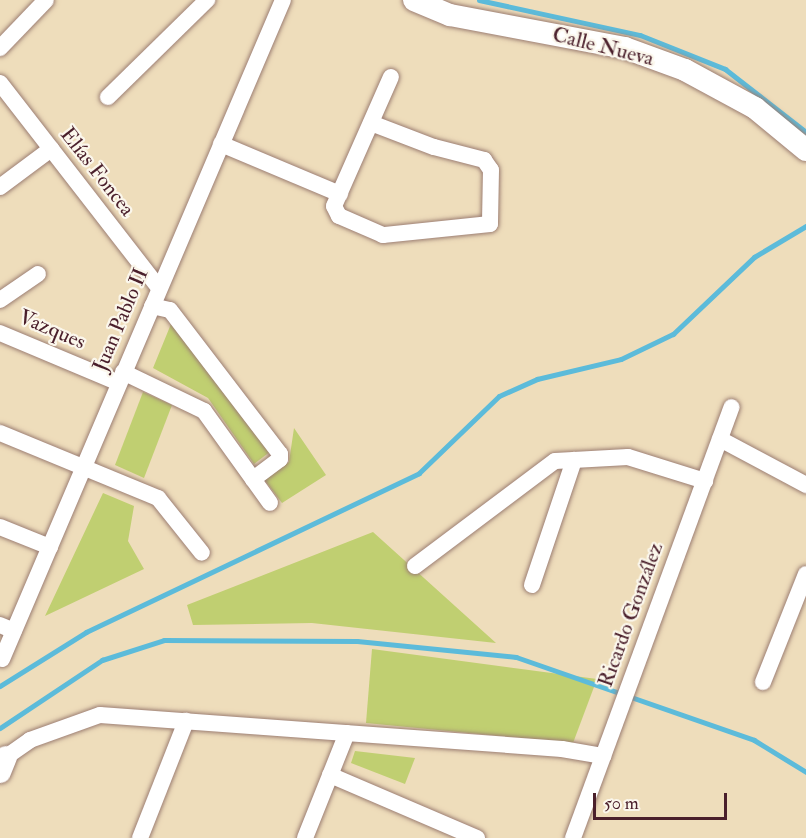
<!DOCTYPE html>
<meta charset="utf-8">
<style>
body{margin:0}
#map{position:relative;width:806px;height:838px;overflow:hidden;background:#edb;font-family:"IM FELL Double Pica",serif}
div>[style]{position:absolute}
.green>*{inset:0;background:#c0cf71}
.stream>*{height:5px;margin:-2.5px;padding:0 2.5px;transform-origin:2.5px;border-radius:2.5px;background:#5cbbda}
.roads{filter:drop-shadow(0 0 2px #9c7e73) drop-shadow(0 0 2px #9c7e73)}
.street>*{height:16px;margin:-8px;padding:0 8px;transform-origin:8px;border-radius:8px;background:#fff}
.secondary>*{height:22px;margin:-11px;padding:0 11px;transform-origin:11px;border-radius:11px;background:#fff}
span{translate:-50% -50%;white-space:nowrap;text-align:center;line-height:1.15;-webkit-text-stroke:4.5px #fbf7ec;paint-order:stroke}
.street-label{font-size:21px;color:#4a1f2b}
.scale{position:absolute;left:593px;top:793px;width:134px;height:27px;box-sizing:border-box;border:3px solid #4a1f2b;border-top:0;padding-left:8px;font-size:18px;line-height:21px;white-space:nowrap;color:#4a1f2b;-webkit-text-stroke:4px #fbf7ec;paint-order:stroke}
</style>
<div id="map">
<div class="green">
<i style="clip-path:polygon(171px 324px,271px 451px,254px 464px,208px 398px,153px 368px)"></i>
<i style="clip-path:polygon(143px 392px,172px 405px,144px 478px,115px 465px)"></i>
<i style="clip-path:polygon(294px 428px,326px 475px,282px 503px,264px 479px,289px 462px)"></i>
<i style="clip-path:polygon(103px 493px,134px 506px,128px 541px,144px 569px,45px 616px)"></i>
<i style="clip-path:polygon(373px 532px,496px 643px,312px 623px,193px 625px,187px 605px)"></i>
<i style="clip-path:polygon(372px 649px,597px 679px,573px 743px,366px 723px)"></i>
<i style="clip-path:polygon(355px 751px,415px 758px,405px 784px,351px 763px)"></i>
</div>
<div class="stream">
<i style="left:479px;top:0;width:165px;rotate:12.3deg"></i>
<i style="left:640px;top:35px;width:92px;rotate:21.8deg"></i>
<i style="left:725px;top:69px;width:103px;rotate:37.9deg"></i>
<i style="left:0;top:686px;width:102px;rotate:-32.1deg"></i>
<i style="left:86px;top:632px;width:369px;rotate:-25.5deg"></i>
<i style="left:419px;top:473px;width:111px;rotate:-43.9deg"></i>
<i style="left:499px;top:396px;width:42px;rotate:-24.1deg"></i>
<i style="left:537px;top:379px;width:86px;rotate:-13.4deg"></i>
<i style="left:621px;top:359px;width:58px;rotate:-25.7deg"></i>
<i style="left:673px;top:334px;width:112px;rotate:-43.5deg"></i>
<i style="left:754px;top:257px;width:61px;rotate:-30.8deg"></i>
<i style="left:0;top:728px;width:123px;rotate:-33.7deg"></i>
<i style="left:102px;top:660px;width:65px;rotate:-17.9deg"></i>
<i style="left:164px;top:640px;width:193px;rotate:0.3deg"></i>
<i style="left:357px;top:641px;width:160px;rotate:5.7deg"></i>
<i style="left:516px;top:657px;width:252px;rotate:19.2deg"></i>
<i style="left:754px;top:740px;width:61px;rotate:31.6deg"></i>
</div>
<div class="roads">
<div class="street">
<i style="left:0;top:48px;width:66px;rotate:-46.2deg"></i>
<i style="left:0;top:83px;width:259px;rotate:52.2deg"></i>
<i style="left:108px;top:97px;width:139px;rotate:-44.4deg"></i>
<i style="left:371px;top:123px;width:67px;rotate:20.9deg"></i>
<i style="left:434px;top:147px;width:52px;rotate:14.6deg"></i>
<i style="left:484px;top:160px;width:12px;rotate:55deg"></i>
<i style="left:491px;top:170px;width:54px;rotate:91.1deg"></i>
<i style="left:490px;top:224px;width:108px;rotate:174.1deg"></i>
<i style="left:383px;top:235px;width:48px;rotate:-156.6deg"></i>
<i style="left:339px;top:216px;width:11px;rotate:-117deg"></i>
<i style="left:334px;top:206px;width:141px;rotate:-66.2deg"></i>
<i style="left:221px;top:144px;width:129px;rotate:22.8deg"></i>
<i style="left:0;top:187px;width:64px;rotate:-36.7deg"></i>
<i style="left:0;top:300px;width:46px;rotate:-34.4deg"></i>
<i style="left:152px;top:306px;width:18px;rotate:13deg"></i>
<i style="left:170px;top:310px;width:181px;rotate:52.6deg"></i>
<i style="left:280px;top:454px;width:5px;rotate:90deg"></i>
<i style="left:280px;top:459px;width:34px;rotate:143deg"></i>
<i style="left:0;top:333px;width:129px;rotate:22.8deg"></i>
<i style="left:123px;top:372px;width:90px;rotate:25.7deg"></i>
<i style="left:204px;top:411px;width:113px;rotate:54.3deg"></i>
<i style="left:0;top:433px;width:171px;rotate:22.4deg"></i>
<i style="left:158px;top:498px;width:70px;rotate:51.3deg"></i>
<i style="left:720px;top:439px;width:98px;rotate:28.1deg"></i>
<i style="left:0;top:527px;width:54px;rotate:21.8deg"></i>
<i style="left:415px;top:566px;width:175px;rotate:-36.9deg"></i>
<i style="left:555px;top:461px;width:73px;rotate:-3.1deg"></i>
<i style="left:628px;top:457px;width:81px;rotate:17.3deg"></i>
<i style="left:532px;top:585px;width:132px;rotate:-71.4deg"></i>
<i style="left:0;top:625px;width:15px;rotate:23deg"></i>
<i style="left:2px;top:659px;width:716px;rotate:-66.91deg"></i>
<i style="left:763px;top:682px;width:116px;rotate:-68.3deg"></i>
<i style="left:6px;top:757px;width:29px;rotate:-35deg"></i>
<i style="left:30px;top:740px;width:74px;rotate:-19.7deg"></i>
<i style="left:100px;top:715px;width:463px;rotate:4.2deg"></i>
<i style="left:562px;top:749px;width:42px;rotate:9.7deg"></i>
<i style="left:330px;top:775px;width:160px;rotate:23.2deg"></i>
<i style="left:140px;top:838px;width:126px;rotate:-68.5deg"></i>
<i style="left:305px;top:838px;width:113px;rotate:-68.2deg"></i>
<i style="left:573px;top:838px;width:459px;rotate:-69.8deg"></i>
</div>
<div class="secondary">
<i style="left:414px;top:0;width:39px;rotate:23deg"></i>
<i style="left:450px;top:15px;width:178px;rotate:10.7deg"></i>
<i style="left:625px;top:48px;width:64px;rotate:20.1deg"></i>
<i style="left:685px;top:70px;width:80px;rotate:28.5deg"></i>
<i style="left:755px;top:108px;width:66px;rotate:39.5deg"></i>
<i style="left:0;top:772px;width:16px;rotate:-68deg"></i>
</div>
</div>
<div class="street-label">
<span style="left:603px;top:47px;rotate:14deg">Calle Nueva</span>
<span style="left:97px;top:172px;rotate:52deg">Elías Foncea</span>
<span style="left:121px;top:320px;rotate:-67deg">Juan Pablo II</span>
<span style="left:52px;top:330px;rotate:23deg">Vazques</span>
<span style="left:631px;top:615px;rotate:-70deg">Ricardo González</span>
</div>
<div class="scale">50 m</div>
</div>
